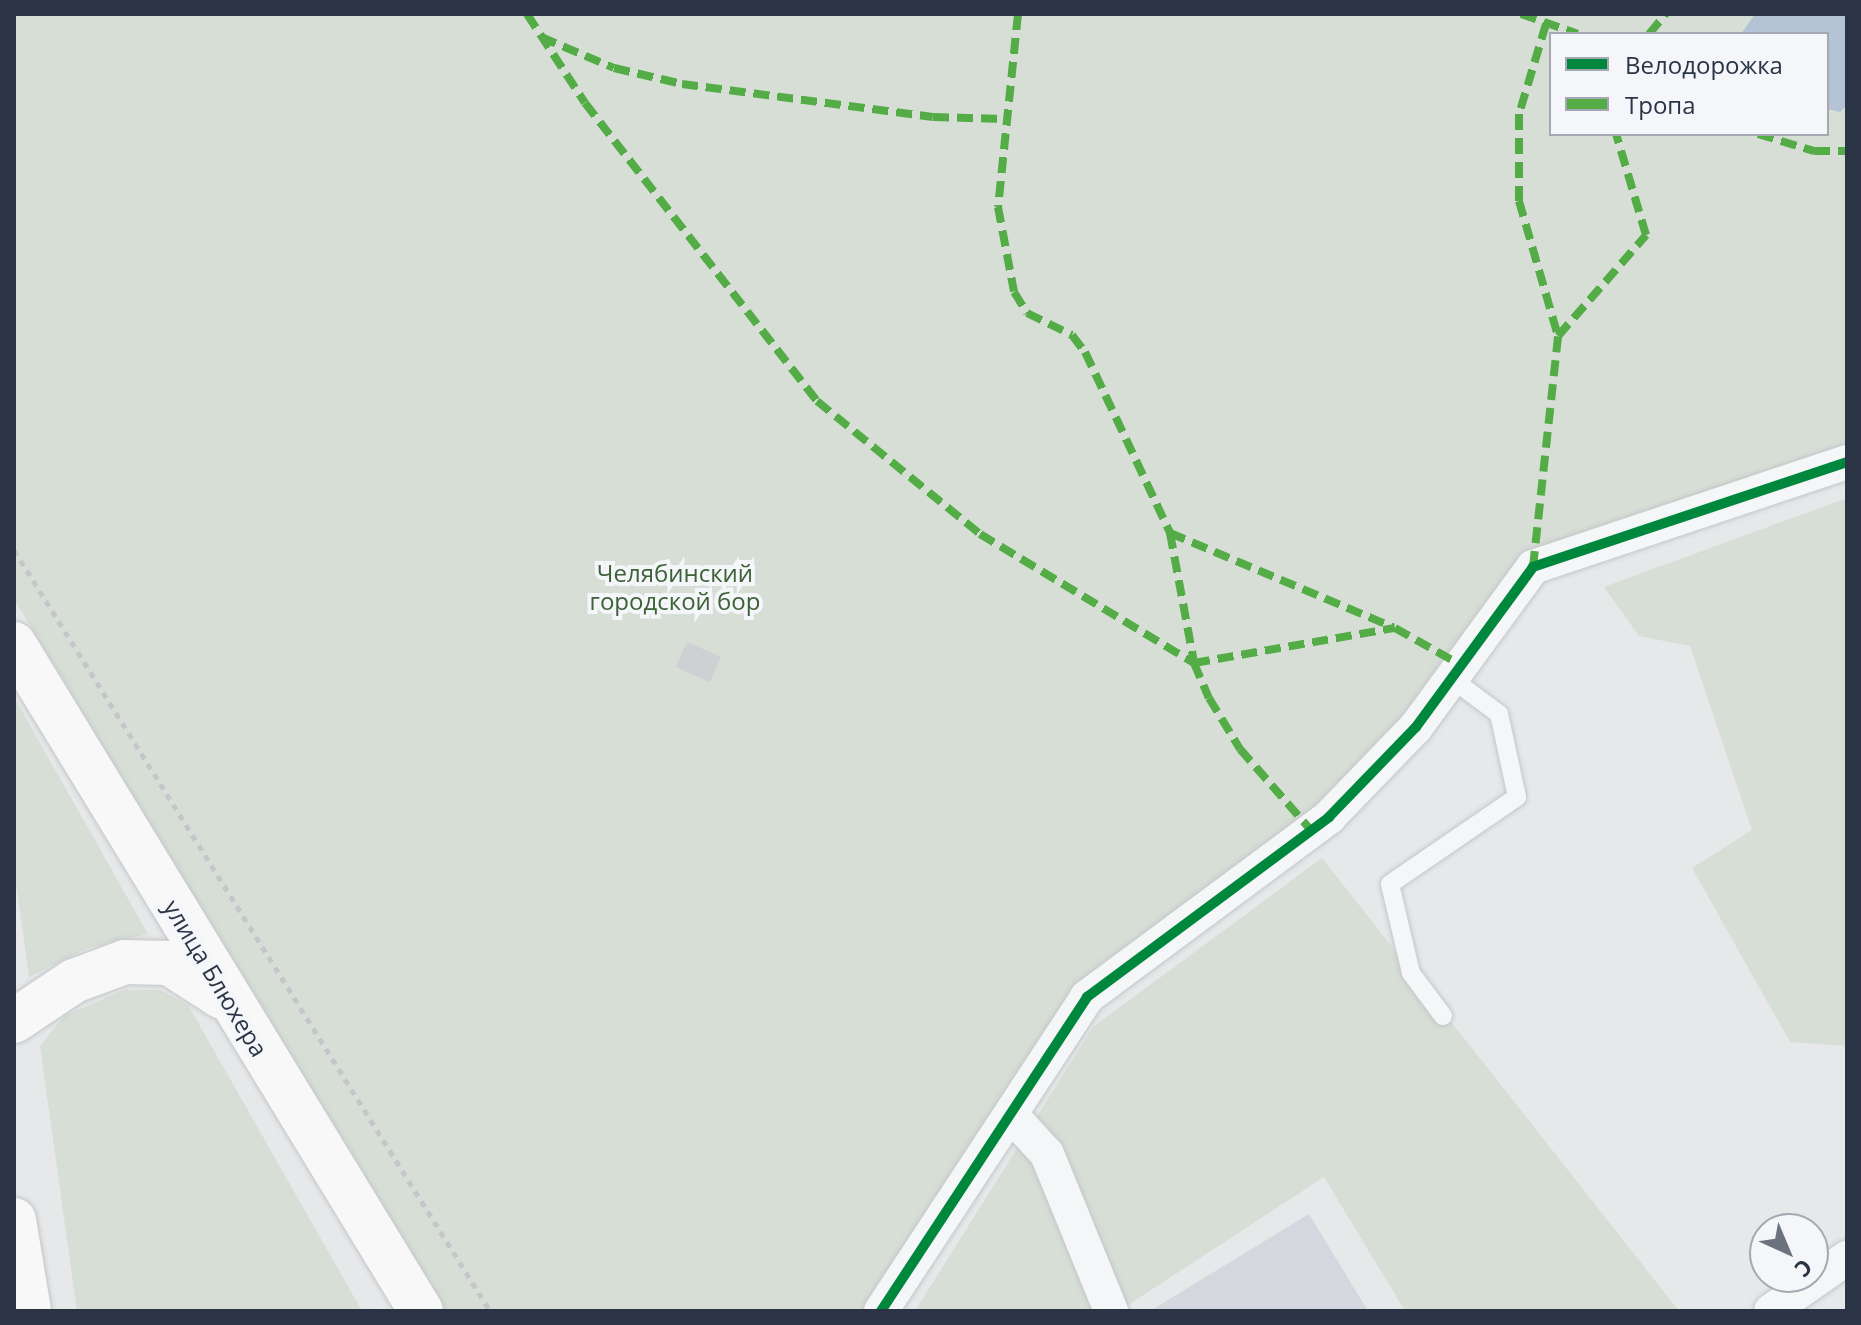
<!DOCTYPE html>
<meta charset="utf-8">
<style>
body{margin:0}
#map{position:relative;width:1861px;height:1325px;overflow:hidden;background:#e6e8ea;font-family:"Open Sans",sans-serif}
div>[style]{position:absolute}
.built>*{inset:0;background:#d4d7dd}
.green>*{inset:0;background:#d6ded6}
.water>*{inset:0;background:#b4c4d5}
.building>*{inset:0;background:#ced0d3}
.path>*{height:5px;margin-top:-2.5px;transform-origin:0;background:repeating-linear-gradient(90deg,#c5c6ca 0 6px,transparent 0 12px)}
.roads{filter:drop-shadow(0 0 2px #c4c6c8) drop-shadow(0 0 2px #c4c6c8)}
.lane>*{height:18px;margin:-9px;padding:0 9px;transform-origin:9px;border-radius:9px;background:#f5f6f7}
.street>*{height:34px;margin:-17px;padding:0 17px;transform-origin:17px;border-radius:17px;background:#f5f6f7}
.primary>*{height:44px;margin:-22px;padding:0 22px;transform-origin:22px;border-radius:22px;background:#f8f8f8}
.quiet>*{height:8px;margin-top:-4px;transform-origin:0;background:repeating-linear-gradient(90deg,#54ac47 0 16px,transparent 0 24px)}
.cycleway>*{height:10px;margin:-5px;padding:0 5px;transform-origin:5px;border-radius:5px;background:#00873e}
span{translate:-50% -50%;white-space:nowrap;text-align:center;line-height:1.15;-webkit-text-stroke:8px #f4f6f9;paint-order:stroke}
.park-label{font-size:24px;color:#3f6138}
.street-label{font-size:24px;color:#2b3445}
.frame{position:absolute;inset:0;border:16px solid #2b3445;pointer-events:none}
.legend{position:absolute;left:1549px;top:32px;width:280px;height:104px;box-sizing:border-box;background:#f4f6f9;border:2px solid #a4a8b1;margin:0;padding:10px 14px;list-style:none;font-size:24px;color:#2b3445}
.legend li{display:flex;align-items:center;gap:16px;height:40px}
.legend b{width:40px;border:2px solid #a4a8b1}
.north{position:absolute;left:1749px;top:1213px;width:80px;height:80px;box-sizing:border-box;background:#f4f6f9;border:2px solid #a4a8b1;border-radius:50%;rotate:136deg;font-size:22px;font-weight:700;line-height:32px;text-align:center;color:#2b3445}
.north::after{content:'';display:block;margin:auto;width:28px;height:36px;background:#6c737f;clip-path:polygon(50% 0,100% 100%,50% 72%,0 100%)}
</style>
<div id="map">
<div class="built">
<i style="clip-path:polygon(1309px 1214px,1368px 1311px,1150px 1311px)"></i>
</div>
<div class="green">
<i style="clip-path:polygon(evenodd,14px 14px,1847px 14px,1847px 449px,1524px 564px,1409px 722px,1320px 806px,1083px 989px,885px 1311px,443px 1311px,14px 599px,14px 14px,1551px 34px,1827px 34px,1827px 134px,1551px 134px,1551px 34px)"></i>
<i style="clip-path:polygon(1847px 498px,1847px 1046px,1790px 1042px,1692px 868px,1752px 830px,1690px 646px,1639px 636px,1604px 587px)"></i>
<i style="clip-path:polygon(14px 697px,148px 934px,88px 948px,29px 977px,14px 869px)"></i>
<i style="clip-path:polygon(1322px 858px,1679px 1311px,1405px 1311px,1324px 1177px,1119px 1311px,915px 1311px,1093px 1027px)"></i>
<i style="clip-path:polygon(124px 990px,160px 990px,188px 1005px,362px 1311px,77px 1311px,40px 1046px,64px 1016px)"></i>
</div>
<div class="water">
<i style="clip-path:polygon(1755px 14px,1847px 14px,1847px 105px,1840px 112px,1827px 109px,1827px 34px,1741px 34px)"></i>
</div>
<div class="building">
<i style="clip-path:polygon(687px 642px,721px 657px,710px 682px,676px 667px)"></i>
</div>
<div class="path">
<i style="left:14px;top:550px;width:898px;rotate:57.97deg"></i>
</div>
<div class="roads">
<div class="lane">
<i style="left:1443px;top:1016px;width:54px;rotate:-126.7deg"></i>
<i style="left:1411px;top:973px;width:91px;rotate:-103.3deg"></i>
<i style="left:1390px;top:884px;width:154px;rotate:-34.4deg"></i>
<i style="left:1517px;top:797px;width:85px;rotate:-102.2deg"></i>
<i style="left:1499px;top:714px;width:59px;rotate:-143.3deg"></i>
</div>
<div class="street">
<i style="left:1014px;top:1118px;width:49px;rotate:47.5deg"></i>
<i style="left:1047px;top:1154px;width:170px;rotate:67.8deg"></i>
<i style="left:881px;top:1311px;width:376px;rotate:-56.7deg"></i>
<i style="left:1087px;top:997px;width:302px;rotate:-36.6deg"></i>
<i style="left:1329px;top:817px;width:125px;rotate:-46deg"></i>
<i style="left:1416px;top:727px;width:198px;rotate:-53.8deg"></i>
<i style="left:1533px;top:567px;width:331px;rotate:-18.5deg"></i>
<i style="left:1771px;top:1311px;width:93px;rotate:-34.9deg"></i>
</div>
<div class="primary">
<i style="left:14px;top:644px;width:781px;rotate:58.61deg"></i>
<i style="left:14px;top:1021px;width:72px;rotate:-33.7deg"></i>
<i style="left:74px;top:981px;width:54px;rotate:-20.4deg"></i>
<i style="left:125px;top:962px;width:44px;rotate:1.3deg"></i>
<i style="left:169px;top:963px;width:63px;rotate:32.7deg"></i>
<i style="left:14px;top:1220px;width:92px;rotate:80.6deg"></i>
</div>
</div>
<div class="quiet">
<i style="left:527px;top:14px;width:106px;rotate:56.9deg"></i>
<i style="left:585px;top:103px;width:378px;rotate:52.1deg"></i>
<i style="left:817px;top:401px;width:210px;rotate:39.2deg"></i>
<i style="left:980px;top:534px;width:250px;rotate:31.1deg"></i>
<i style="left:1194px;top:663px;width:204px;rotate:-9.9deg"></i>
<i style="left:1395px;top:628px;width:76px;rotate:29.3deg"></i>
<i style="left:1018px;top:14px;width:194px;rotate:95.9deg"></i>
<i style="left:998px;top:207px;width:86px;rotate:79.3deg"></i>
<i style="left:1014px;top:292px;width:25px;rotate:58deg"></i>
<i style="left:1027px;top:313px;width:50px;rotate:26.1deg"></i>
<i style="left:1072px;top:335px;width:21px;rotate:53deg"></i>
<i style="left:1085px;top:352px;width:200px;rotate:64.8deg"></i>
<i style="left:1170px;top:533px;width:242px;rotate:22.9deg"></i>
<i style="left:1521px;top:14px;width:60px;rotate:19.3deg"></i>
<i style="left:1546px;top:24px;width:94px;rotate:106.7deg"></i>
<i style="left:1519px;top:114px;width:87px;rotate:90deg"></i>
<i style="left:1519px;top:201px;width:141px;rotate:73.9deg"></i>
<i style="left:1649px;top:34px;width:26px;rotate:-50deg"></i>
<i style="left:541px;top:37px;width:79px;rotate:23deg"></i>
<i style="left:614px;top:68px;width:70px;rotate:13.2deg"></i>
<i style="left:682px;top:84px;width:253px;rotate:7.5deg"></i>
<i style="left:933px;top:117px;width:72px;rotate:1.6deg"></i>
<i style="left:1758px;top:134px;width:59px;rotate:16.9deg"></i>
<i style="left:1814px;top:151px;width:33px"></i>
<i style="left:1170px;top:533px;width:132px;rotate:79.5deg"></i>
<i style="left:1194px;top:663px;width:38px;rotate:67deg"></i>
<i style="left:1209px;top:698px;width:60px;rotate:58.7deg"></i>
<i style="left:1240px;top:749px;width:108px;rotate:48.8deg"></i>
<i style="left:1533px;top:567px;width:232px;rotate:-83.8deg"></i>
<i style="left:1558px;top:336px;width:134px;rotate:-48.9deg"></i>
<i style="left:1646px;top:235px;width:105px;rotate:-106.5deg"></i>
</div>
<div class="cycleway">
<i style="left:881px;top:1311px;width:376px;rotate:-56.7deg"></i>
<i style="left:1087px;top:997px;width:302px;rotate:-36.6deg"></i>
<i style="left:1329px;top:817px;width:125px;rotate:-46deg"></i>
<i style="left:1416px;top:727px;width:198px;rotate:-53.8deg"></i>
<i style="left:1533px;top:567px;width:331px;rotate:-18.5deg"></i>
</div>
<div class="park-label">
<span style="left:675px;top:587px">Челябинский<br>городской бор</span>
</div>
<div class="street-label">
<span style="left:216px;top:978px;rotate:59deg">улица Блюхера</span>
</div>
<div class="frame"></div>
<ul class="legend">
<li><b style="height:10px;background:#00873e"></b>Велодорожка</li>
<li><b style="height:10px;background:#54ac47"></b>Тропа</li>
</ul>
<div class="north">С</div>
</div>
